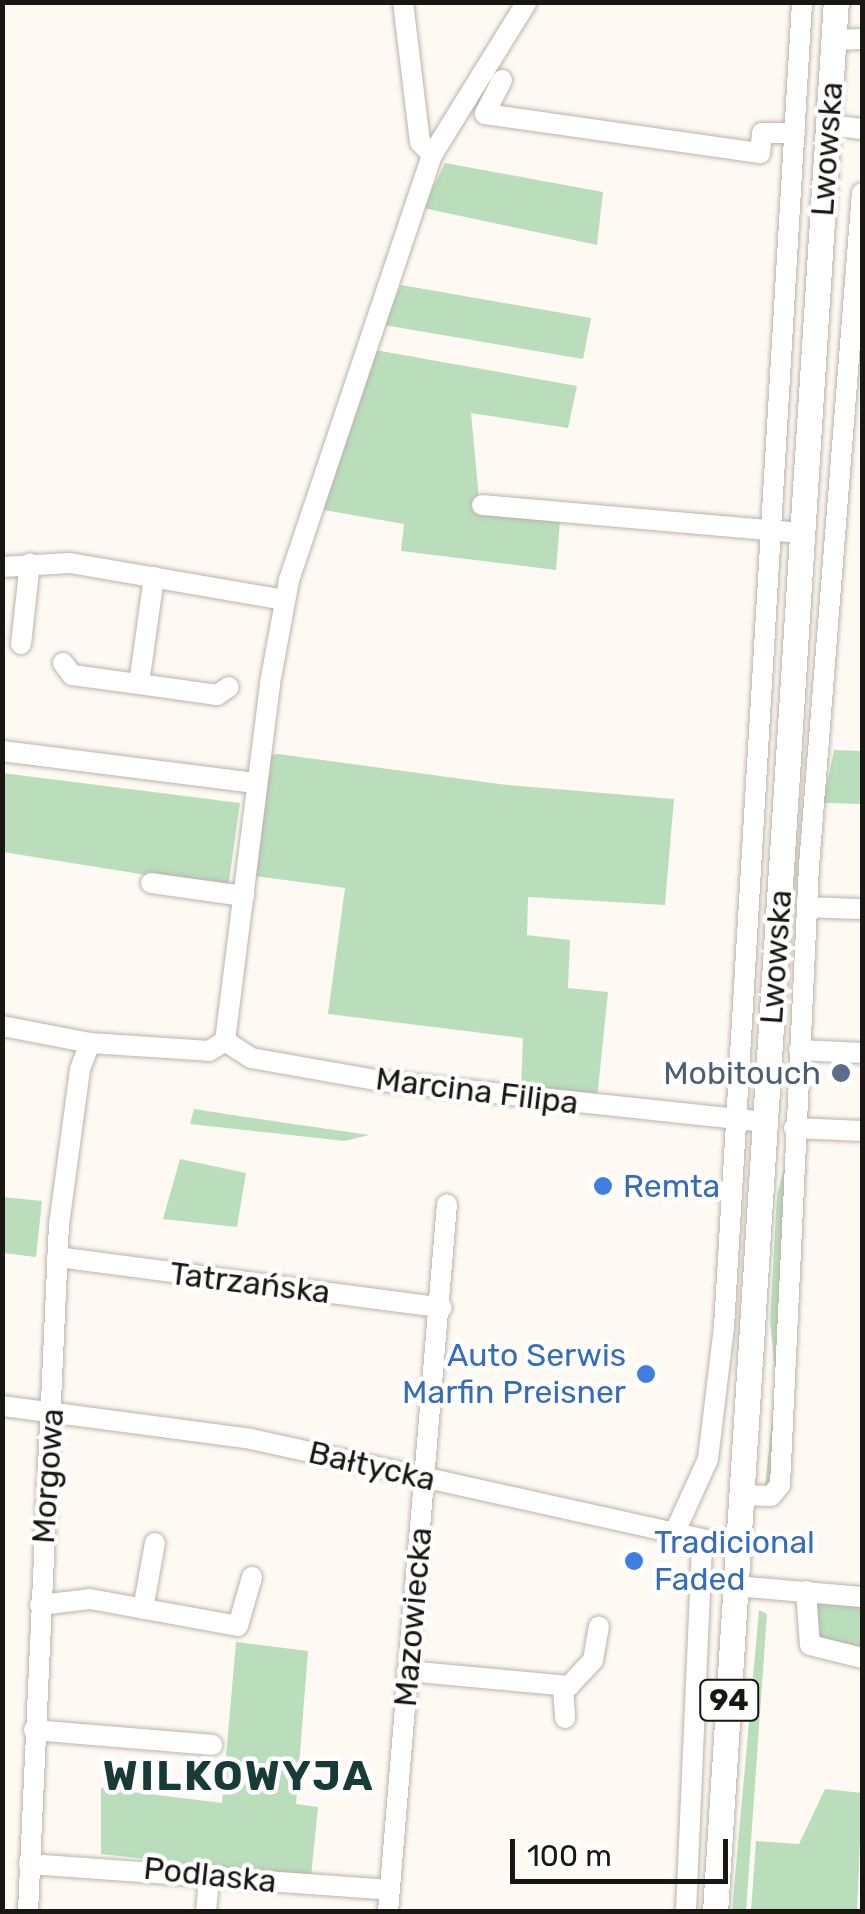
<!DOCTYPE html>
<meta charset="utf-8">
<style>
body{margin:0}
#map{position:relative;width:865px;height:1914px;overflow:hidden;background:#fef9f3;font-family:Rubik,sans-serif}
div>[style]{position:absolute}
.green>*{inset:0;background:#baddbc}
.roads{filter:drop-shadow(0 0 2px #bab3ac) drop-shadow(0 0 2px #bab3ac)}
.minor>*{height:20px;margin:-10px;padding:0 10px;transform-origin:10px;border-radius:10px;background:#fff}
.major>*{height:25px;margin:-12.5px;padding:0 12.5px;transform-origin:12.5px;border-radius:12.5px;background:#fff}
.dots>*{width:28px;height:28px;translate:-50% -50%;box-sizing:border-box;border:5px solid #fff;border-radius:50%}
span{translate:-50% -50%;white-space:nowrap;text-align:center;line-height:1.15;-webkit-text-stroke:9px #fff;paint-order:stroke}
.shield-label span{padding:2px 8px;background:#fff;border:2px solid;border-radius:8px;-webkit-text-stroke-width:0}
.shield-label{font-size:30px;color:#191714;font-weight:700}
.street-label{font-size:32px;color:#191714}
.service-label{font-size:32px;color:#4e5e75}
.right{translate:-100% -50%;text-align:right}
.shop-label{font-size:32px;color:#366cbe}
.left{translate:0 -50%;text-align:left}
.district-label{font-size:42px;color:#193b38;font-weight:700;letter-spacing:2.5px}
.frame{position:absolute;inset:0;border:5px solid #191714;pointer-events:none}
.scale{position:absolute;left:510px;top:1839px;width:218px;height:45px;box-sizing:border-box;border:5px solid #191714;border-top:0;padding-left:12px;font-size:30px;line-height:35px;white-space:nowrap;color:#191714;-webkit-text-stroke:8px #fff;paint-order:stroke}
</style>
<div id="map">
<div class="green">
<i style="clip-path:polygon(445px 163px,603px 192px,597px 245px,423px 208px)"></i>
<i style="clip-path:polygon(401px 285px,591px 318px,583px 359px,384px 325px)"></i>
<i style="clip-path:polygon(375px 350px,577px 386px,568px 428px,471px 413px,479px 498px,561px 509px,556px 570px,401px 551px,404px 524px,318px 509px)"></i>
<i style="clip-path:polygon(834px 750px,862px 751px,862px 804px,823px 803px)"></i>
<i style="clip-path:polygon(278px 754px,507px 785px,674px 799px,665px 905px,528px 897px,527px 935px,570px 940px,568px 988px,608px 992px,597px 1099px,521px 1090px,523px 1038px,328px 1014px,345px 888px,255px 876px,268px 755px)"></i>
<i style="clip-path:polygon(2px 773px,240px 803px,228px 888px,3px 852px)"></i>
<i style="clip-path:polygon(194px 1109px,239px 1116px,369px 1135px,345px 1141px,190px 1124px)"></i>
<i style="clip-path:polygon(180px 1159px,246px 1173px,237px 1227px,163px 1219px)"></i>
<i style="clip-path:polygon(785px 1166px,774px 1486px,765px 1487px,776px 1381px,770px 1322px,777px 1195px)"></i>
<i style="clip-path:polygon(3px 1197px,42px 1201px,36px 1257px,3px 1253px)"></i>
<i style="clip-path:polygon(820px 1600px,862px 1606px,862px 1654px,821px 1647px,813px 1605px)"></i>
<i style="clip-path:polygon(759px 1610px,767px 1614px,746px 1911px,732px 1911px)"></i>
<i style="clip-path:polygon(236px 1642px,308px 1651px,296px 1804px,318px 1807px,311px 1877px,101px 1854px,101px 1788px,222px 1803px)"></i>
<i style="clip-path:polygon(825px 1789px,862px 1793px,857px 1911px,751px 1911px,756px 1841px,799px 1844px)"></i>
</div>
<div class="roads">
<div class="minor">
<i style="left:403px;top:2px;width:141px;rotate:83.1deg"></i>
<i style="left:420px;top:142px;width:18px;rotate:47deg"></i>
<i style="left:834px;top:40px;width:28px;rotate:-2deg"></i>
<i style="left:502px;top:80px;width:38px;rotate:117deg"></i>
<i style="left:485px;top:114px;width:278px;rotate:8.1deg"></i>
<i style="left:760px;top:153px;width:20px;rotate:-84deg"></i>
<i style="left:762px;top:133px;width:33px"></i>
<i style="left:829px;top:125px;width:33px;rotate:7deg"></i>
<i style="left:482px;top:505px;width:322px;rotate:5deg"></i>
<i style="left:2px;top:567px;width:68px;rotate:-3.4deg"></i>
<i style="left:70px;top:563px;width:217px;rotate:9.8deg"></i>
<i style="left:154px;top:577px;width:108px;rotate:98deg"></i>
<i style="left:139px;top:684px;width:79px;rotate:8deg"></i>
<i style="left:217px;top:695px;width:14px;rotate:-34deg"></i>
<i style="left:21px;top:644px;width:81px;rotate:-83.7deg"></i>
<i style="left:63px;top:663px;width:15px;rotate:53deg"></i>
<i style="left:72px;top:675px;width:68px;rotate:7.7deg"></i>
<i style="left:2px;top:751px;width:257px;rotate:7.2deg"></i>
<i style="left:151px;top:883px;width:94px;rotate:8deg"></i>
<i style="left:807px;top:907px;width:55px;rotate:2.1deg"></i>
<i style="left:2px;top:1026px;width:90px;rotate:10.9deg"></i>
<i style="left:90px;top:1043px;width:119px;rotate:3.8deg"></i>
<i style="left:209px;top:1051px;width:19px;rotate:-32deg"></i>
<i style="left:225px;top:1041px;width:361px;rotate:-82.8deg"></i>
<i style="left:270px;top:683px;width:105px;rotate:-79.5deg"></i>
<i style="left:289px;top:580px;width:448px;rotate:-71.4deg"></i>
<i style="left:432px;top:155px;width:180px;rotate:-58.2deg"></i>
<i style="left:225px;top:1041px;width:31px;rotate:33deg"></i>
<i style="left:251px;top:1058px;width:133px;rotate:10deg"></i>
<i style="left:382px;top:1081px;width:385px;rotate:6.1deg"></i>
<i style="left:799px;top:1050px;width:63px;rotate:2.7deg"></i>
<i style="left:794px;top:1128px;width:68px;rotate:2.5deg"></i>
<i style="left:57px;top:1257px;width:388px;rotate:7.5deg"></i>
<i style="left:2px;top:1406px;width:251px;rotate:7.5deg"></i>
<i style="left:251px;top:1439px;width:499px;rotate:12.5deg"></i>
<i style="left:742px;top:1495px;width:29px;rotate:2deg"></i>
<i style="left:771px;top:1496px;width:14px;rotate:-51deg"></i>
<i style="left:780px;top:1485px;width:620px;rotate:-87.32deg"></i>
<i style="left:809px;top:866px;width:675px;rotate:-85.5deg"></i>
<i style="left:674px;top:1534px;width:82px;rotate:-65.6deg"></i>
<i style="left:708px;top:1459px;width:133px;rotate:-83.1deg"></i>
<i style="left:724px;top:1327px;width:1327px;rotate:-86.63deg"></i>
<i style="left:736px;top:1586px;width:126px;rotate:5deg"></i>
<i style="left:806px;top:1591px;width:54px;rotate:85.8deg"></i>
<i style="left:810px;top:1645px;width:54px;rotate:14deg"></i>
<i style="left:40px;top:1605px;width:50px;rotate:-6.8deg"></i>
<i style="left:90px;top:1599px;width:150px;rotate:10.3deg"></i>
<i style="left:238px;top:1626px;width:51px;rotate:-74.1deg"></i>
<i style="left:143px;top:1609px;width:67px;rotate:-79.7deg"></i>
<i style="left:407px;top:1671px;width:163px;rotate:5.3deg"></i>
<i style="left:569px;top:1686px;width:35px;rotate:-47deg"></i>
<i style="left:593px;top:1660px;width:34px;rotate:-80deg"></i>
<i style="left:563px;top:1687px;width:31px;rotate:86deg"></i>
<i style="left:34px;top:1730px;width:179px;rotate:4.8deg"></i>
<i style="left:29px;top:1864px;width:362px;rotate:4.1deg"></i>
<i style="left:28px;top:1912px;width:688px;rotate:-87.42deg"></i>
<i style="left:59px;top:1225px;width:157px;rotate:-82.3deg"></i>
<i style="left:80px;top:1069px;width:28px;rotate:-69deg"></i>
<i style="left:206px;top:1912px;width:38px;rotate:-85deg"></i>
<i style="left:388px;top:1912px;width:710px;rotate:-85.24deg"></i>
<i style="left:686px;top:1912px;width:372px;rotate:-87.5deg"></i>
</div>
<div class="major">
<i style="left:715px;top:1912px;width:1914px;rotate:-86.38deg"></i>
</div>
</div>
<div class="dots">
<i style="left:841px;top:1073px;background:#5c6f8a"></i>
<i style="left:603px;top:1186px;background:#3f7fe0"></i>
<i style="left:646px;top:1374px;background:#3f7fe0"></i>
<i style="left:634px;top:1561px;background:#3f7fe0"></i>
</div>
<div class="shield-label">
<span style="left:729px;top:1700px">94</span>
</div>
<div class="street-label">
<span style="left:827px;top:149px;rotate:-86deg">Lwowska</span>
<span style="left:776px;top:957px;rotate:-86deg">Lwowska</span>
<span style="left:477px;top:1091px;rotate:7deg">Marcina Filipa</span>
<span style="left:250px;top:1283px;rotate:7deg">Tatrzańska</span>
<span style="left:372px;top:1466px;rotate:13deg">Bałtycka</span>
<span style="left:48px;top:1476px;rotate:-86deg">Morgowa</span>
<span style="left:413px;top:1617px;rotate:-85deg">Mazowiecka</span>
<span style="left:210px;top:1875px;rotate:6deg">Podlaska</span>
</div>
<div class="service-label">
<span class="right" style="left:821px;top:1073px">Mobitouch</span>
</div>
<div class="shop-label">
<span class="left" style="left:623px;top:1186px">Remta</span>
<span class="right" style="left:626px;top:1374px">Auto Serwis<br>Marfin Preisner</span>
<span class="left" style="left:654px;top:1561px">Tradicional<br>Faded</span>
</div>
<div class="district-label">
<span style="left:239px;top:1776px">WILKOWYJA</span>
</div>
<div class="frame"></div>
<div class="scale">100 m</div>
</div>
